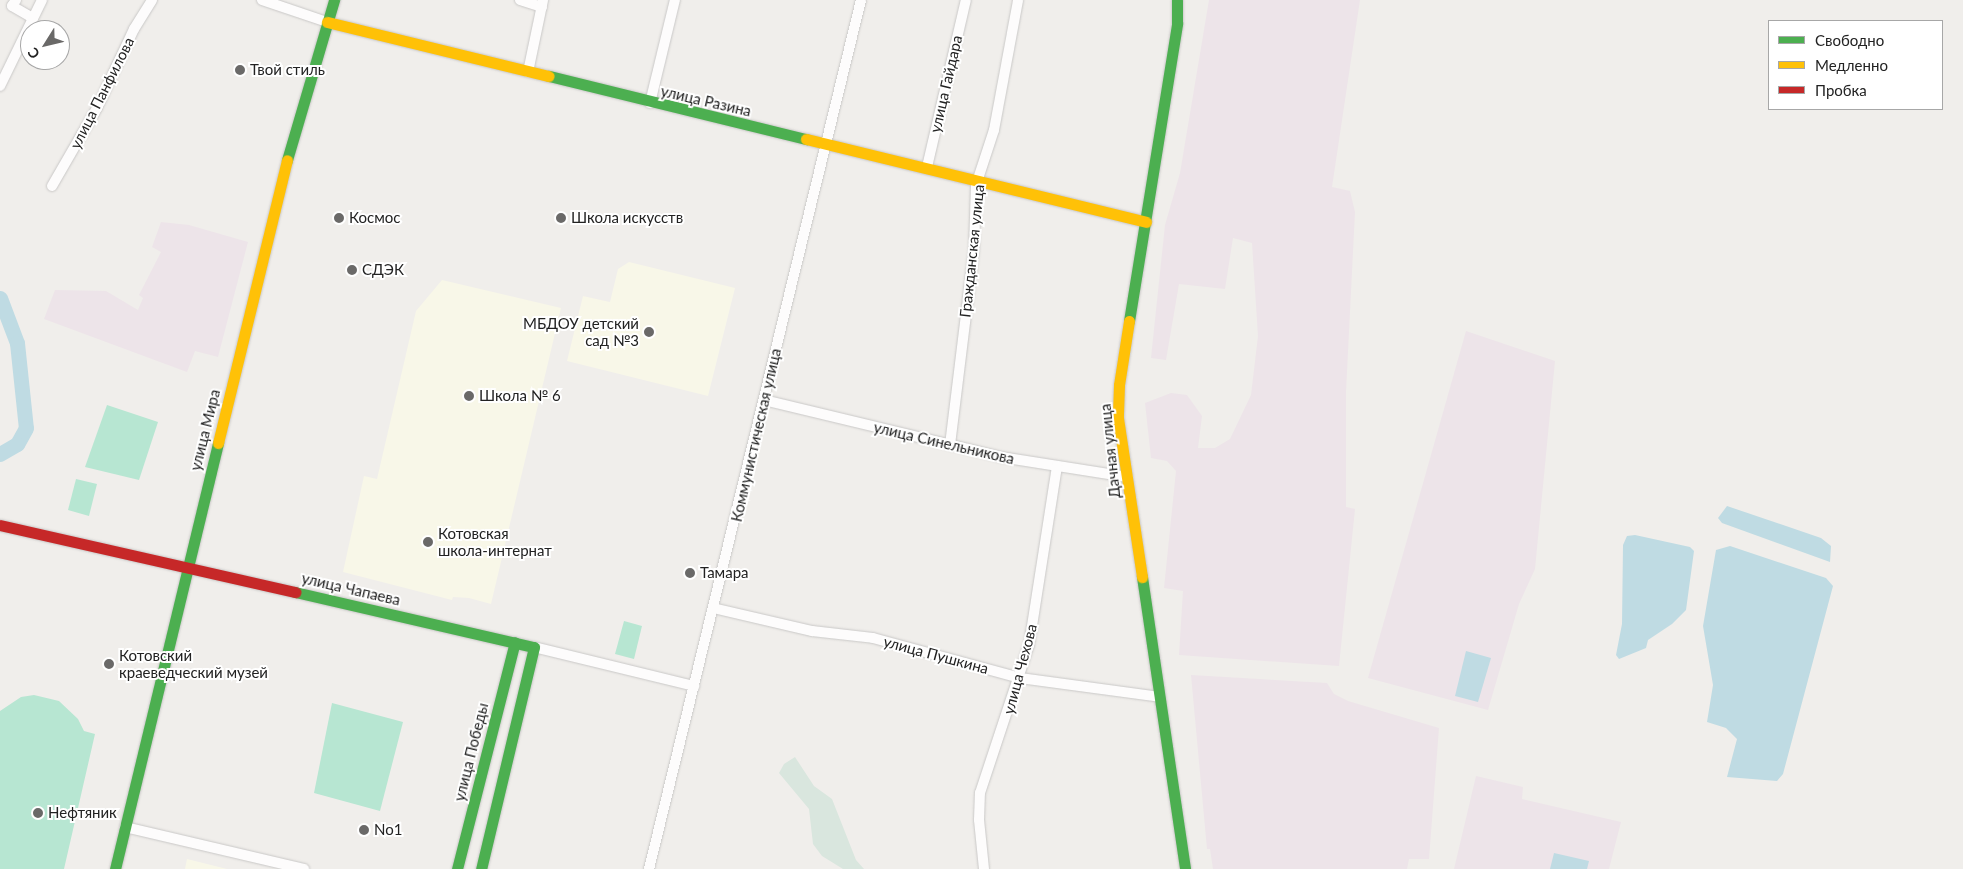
<!DOCTYPE html>
<meta charset="utf-8">
<style>
body{margin:0}
#map{position:relative;width:1963px;height:869px;overflow:hidden;background:#f0eeeb;font-family:Lato,sans-serif}
div>[style]{position:absolute}
.industrial>*{inset:0;background:#ede4e9}
.education>*{inset:0;background:#f8f7e8}
.wetland>*{inset:0;background:#d9e6de}
.pitch>*{inset:0;background:#b7e6d2}
.water>*{inset:0;background:#bfdbe3}
.river>*{height:15px;margin:-7.5px;padding:0 7.5px;transform-origin:7.5px;border-radius:7.5px;background:#bfdbe3}
.roads{filter:drop-shadow(0 0 1px #c9c8c7) drop-shadow(0 0 1px #c9c8c7)}
.street>*{height:10px;margin:-5px;padding:0 5px;transform-origin:5px;border-radius:5px;background:#fdfcfc}
.fast>*{height:11px;margin:-5.5px;padding:0 5.5px;transform-origin:5.5px;border-radius:5.5px;background:#4caf50}
.slow>*{height:11px;margin:-5.5px;padding:0 5.5px;transform-origin:5.5px;border-radius:5.5px;background:#ffc107}
.jam>*{height:11px;margin:-5.5px;padding:0 5.5px;transform-origin:5.5px;border-radius:5.5px;background:#c62828}
.dots>*{width:14px;height:14px;translate:-50% -50%;box-sizing:border-box;border:2px solid #fff;border-radius:50%}
span{translate:-50% -50%;white-space:nowrap;text-align:center;line-height:1.15;-webkit-text-stroke:4px #fff;paint-order:stroke}
.poi-label{font-size:15px;color:#222}
.left{translate:0 -50%;text-align:left}
.right{translate:-100% -50%;text-align:right}
.street-label{font-size:15px;color:#222}
.legend{position:absolute;left:1768px;top:20px;width:175px;height:90px;box-sizing:border-box;background:#fff;border:1px solid #a7a7a7;margin:0;padding:6px 9px;list-style:none;font-size:15px;color:#222}
.legend li{display:flex;align-items:center;gap:10px;height:25px}
.legend b{width:25px;border:1px solid #a7a7a7}
.north{position:absolute;left:20px;top:20px;width:50px;height:50px;box-sizing:border-box;background:#fff;border:1px solid #a7a7a7;border-radius:50%;rotate:234deg;font-size:14px;font-weight:700;line-height:20px;text-align:center;color:#222}
.north::after{content:'';display:block;margin:auto;width:18px;height:22px;background:#6a6968;clip-path:polygon(50% 0,100% 100%,50% 72%,0 100%)}
</style>
<div id="map">
<div class="industrial">
<i style="clip-path:polygon(1209px 0,1360px 0,1332px 187px,1350px 191px,1355px 212px,1346px 392px,1346px 507px,1355px 509px,1339px 666px,1179px 655px,1183px 591px,1164px 588px,1176px 471px,1167px 461px,1151px 458px,1145px 403px,1171px 393px,1187px 395px,1202px 416px,1198px 448px,1215px 448px,1230px 439px,1251px 395px,1258px 336px,1252px 243px,1233px 238px,1225px 289px,1179px 284px,1166px 360px,1151px 358px,1165px 225px,1180px 173px)"></i>
<i style="clip-path:polygon(161px 222px,189px 225px,248px 242px,218px 357px,195px 351px,187px 372px,44px 319px,55px 290px,106px 291px,138px 310px,143px 298px,139px 295px,161px 252px,152px 247px)"></i>
<i style="clip-path:polygon(1466px 331px,1555px 361px,1535px 569px,1519px 604px,1488px 710px,1368px 678px)"></i>
<i style="clip-path:polygon(1191px 675px,1327px 683px,1334px 694px,1348px 701px,1439px 728px,1429px 859px,1409px 859px,1407px 869px,1213px 869px,1210px 849px,1207px 849px)"></i>
<i style="clip-path:polygon(1476px 776px,1523px 787px,1522px 799px,1621px 822px,1609px 869px,1454px 869px)"></i>
</div>
<div class="education">
<i style="clip-path:polygon(629px 262px,735px 288px,708px 396px,567px 361px,583px 296px,610px 302px,618px 269px)"></i>
<i style="clip-path:polygon(442px 280px,561px 308px,491px 604px,469px 598px,453px 597px,452px 600px,343px 572px,364px 476px,377px 479px,416px 311px)"></i>
<i style="clip-path:polygon(187px 859px,227px 869px,185px 869px)"></i>
</div>
<div class="wetland">
<i style="clip-path:polygon(795px 757px,814px 786px,832px 799px,856px 860px,864px 869px,843px 869px,822px 856px,813px 844px,809px 809px,779px 773px,784px 764px)"></i>
</div>
<div class="pitch">
<i style="clip-path:polygon(107px 405px,158px 422px,139px 480px,85px 467px)"></i>
<i style="clip-path:polygon(76px 479px,97px 484px,89px 516px,68px 510px)"></i>
<i style="clip-path:polygon(624px 621px,642px 626px,634px 659px,615px 654px)"></i>
<i style="clip-path:polygon(34px 695px,59px 701px,78px 719px,84px 731px,95px 734px,64px 869px,0 869px,0 711px,21px 697px)"></i>
<i style="clip-path:polygon(332px 703px,403px 722px,380px 811px,314px 793px)"></i>
</div>
<div class="water">
<i style="clip-path:polygon(1727px 506px,1821px 538px,1831px 546px,1830px 562px,1722px 523px,1718px 518px)"></i>
<i style="clip-path:polygon(1635px 535px,1690px 547px,1694px 551px,1686px 610px,1672px 624px,1648px 640px,1646px 648px,1619px 659px,1616px 655px,1622px 624px,1623px 545px,1627px 536px)"></i>
<i style="clip-path:polygon(1730px 546px,1826px 578px,1833px 586px,1783px 774px,1777px 781px,1727px 777px,1737px 739px,1726px 728px,1707px 722px,1713px 685px,1703px 626px,1716px 550px)"></i>
<i style="clip-path:polygon(1466px 651px,1491px 658px,1478px 702px,1455px 696px)"></i>
<i style="clip-path:polygon(1554px 853px,1589px 861px,1587px 869px,1550px 869px)"></i>
</div>
<div class="river">
<i style="left:0;top:298px;width:48px;rotate:69.3deg"></i>
<i style="left:17px;top:343px;width:85px;rotate:84deg"></i>
<i style="left:26px;top:428px;width:18px;rotate:119deg"></i>
<i style="left:17px;top:444px;width:20px;rotate:150deg"></i>
</div>
<div class="roads">
<div class="street">
<i style="left:16px;top:0;width:7px;rotate:124deg"></i>
<i style="left:12px;top:6px;width:24px;rotate:30deg"></i>
<i style="left:262px;top:0;width:69px;rotate:18.7deg"></i>
<i style="left:520px;top:0;width:23px;rotate:18deg"></i>
<i style="left:528px;top:72px;width:74px;rotate:-78.2deg"></i>
<i style="left:0;top:86px;width:96px;rotate:-64deg"></i>
<i style="left:650px;top:103px;width:106px;rotate:-76.4deg"></i>
<i style="left:927px;top:167px;width:171px;rotate:-76.9deg"></i>
<i style="left:52px;top:186px;width:90px;rotate:-60deg"></i>
<i style="left:97px;top:108px;width:87px;rotate:-64.9deg"></i>
<i style="left:134px;top:29px;width:34px;rotate:-58deg"></i>
<i style="left:764px;top:400px;width:244px;rotate:13.5deg"></i>
<i style="left:1001px;top:457px;width:128px;rotate:9deg"></i>
<i style="left:950px;top:445px;width:197px;rotate:-83deg"></i>
<i style="left:974px;top:249px;width:64px;rotate:-88.2deg"></i>
<i style="left:976px;top:185px;width:58px;rotate:-71.9deg"></i>
<i style="left:994px;top:130px;width:132px;rotate:-79.5deg"></i>
<i style="left:713px;top:608px;width:102px;rotate:13.1deg"></i>
<i style="left:812px;top:631px;width:61px;rotate:6.5deg"></i>
<i style="left:873px;top:638px;width:152px;rotate:15.2deg"></i>
<i style="left:1020px;top:678px;width:141px;rotate:7.7deg"></i>
<i style="left:534px;top:647px;width:165px;rotate:13.7deg"></i>
<i style="left:125px;top:827px;width:184px;rotate:13.2deg"></i>
<i style="left:649px;top:869px;width:894px;rotate:-76.29deg"></i>
<i style="left:984px;top:869px;width:49px;rotate:-95.8deg"></i>
<i style="left:979px;top:820px;width:27px;rotate:-88deg"></i>
<i style="left:980px;top:793px;width:156px;rotate:-71.7deg"></i>
<i style="left:1029px;top:645px;width:181px;rotate:-81.1deg"></i>
</div>
<div class="fast">
<i style="left:549px;top:76px;width:265px;rotate:13.8deg"></i>
<i style="left:287px;top:160px;width:167px;rotate:-73.6deg"></i>
<i style="left:1129px;top:321px;width:302px;rotate:-80.8deg"></i>
<i style="left:1177px;top:23px;width:23px;rotate:-90deg"></i>
<i style="left:1142px;top:577px;width:295px;rotate:81.6deg"></i>
<i style="left:295px;top:592px;width:245px;rotate:13deg"></i>
<i style="left:534px;top:647px;width:228px;rotate:103.4deg"></i>
<i style="left:115px;top:869px;width:438px;rotate:-76.4deg"></i>
<i style="left:457px;top:869px;width:234px;rotate:-75.7deg"></i>
</div>
<div class="slow">
<i style="left:327px;top:22px;width:228px;rotate:13.7deg"></i>
<i style="left:806px;top:139px;width:350px;rotate:13.7deg"></i>
<i style="left:1129px;top:321px;width:65px;rotate:98.9deg"></i>
<i style="left:1119px;top:385px;width:33px;rotate:92deg"></i>
<i style="left:1118px;top:418px;width:161px;rotate:81.4deg"></i>
<i style="left:218px;top:443px;width:291px;rotate:-76.3deg"></i>
</div>
<div class="jam">
<i style="left:0;top:525px;width:303px;rotate:12.8deg"></i>
</div>
</div>
<div class="dots">
<i style="left:240px;top:70px;background:#6a6968"></i>
<i style="left:339px;top:218px;background:#6a6968"></i>
<i style="left:561px;top:218px;background:#6a6968"></i>
<i style="left:352px;top:270px;background:#6a6968"></i>
<i style="left:649px;top:332px;background:#6a6968"></i>
<i style="left:469px;top:396px;background:#6a6968"></i>
<i style="left:428px;top:542px;background:#6a6968"></i>
<i style="left:690px;top:573px;background:#6a6968"></i>
<i style="left:109px;top:664px;background:#6a6968"></i>
<i style="left:38px;top:813px;background:#6a6968"></i>
<i style="left:364px;top:830px;background:#6a6968"></i>
</div>
<div class="poi-label">
<span class="left" style="left:250px;top:70px">Твой стиль</span>
<span class="left" style="left:349px;top:218px">Космос</span>
<span class="left" style="left:571px;top:218px">Школа искусств</span>
<span class="left" style="left:362px;top:270px">СДЭК</span>
<span class="right" style="left:639px;top:332px">МБДОУ детский<br>сад №3</span>
<span class="left" style="left:479px;top:396px">Школа № 6</span>
<span class="left" style="left:438px;top:542px">Котовская<br>школа-интернат</span>
<span class="left" style="left:700px;top:573px">Тамара</span>
<span class="left" style="left:119px;top:664px">Котовский<br>краеведческий музей</span>
<span class="left" style="left:48px;top:813px">Нефтяник</span>
<span class="left" style="left:374px;top:830px">No1</span>
</div>
<div class="street-label">
<span style="left:946px;top:84px;rotate:-77deg">улица Гайдара</span>
<span style="left:102px;top:93px;rotate:-63deg">улица Панфилова</span>
<span style="left:706px;top:101px;rotate:13deg">улица Разина</span>
<span style="left:972px;top:251px;rotate:-84deg">Гражданская улица</span>
<span style="left:205px;top:430px;rotate:-76deg">улица Мира</span>
<span style="left:756px;top:435px;rotate:-77deg">Коммунистическая улица</span>
<span style="left:944px;top:443px;rotate:13deg">улица Синельникова</span>
<span style="left:1110px;top:451px;rotate:-96deg">Дачная улица</span>
<span style="left:351px;top:589px;rotate:13deg">улица Чапаева</span>
<span style="left:936px;top:655px;rotate:15deg">улица Пушкина</span>
<span style="left:1020px;top:669px;rotate:-75deg">улица Чехова</span>
<span style="left:471px;top:752px;rotate:-76deg">улица Победы</span>
</div>
<ul class="legend">
<li><b style="height:6px;background:#4caf50"></b>Свободно</li>
<li><b style="height:6px;background:#ffc107"></b>Медленно</li>
<li><b style="height:6px;background:#c62828"></b>Пробка</li>
</ul>
<div class="north">С</div>
</div>
